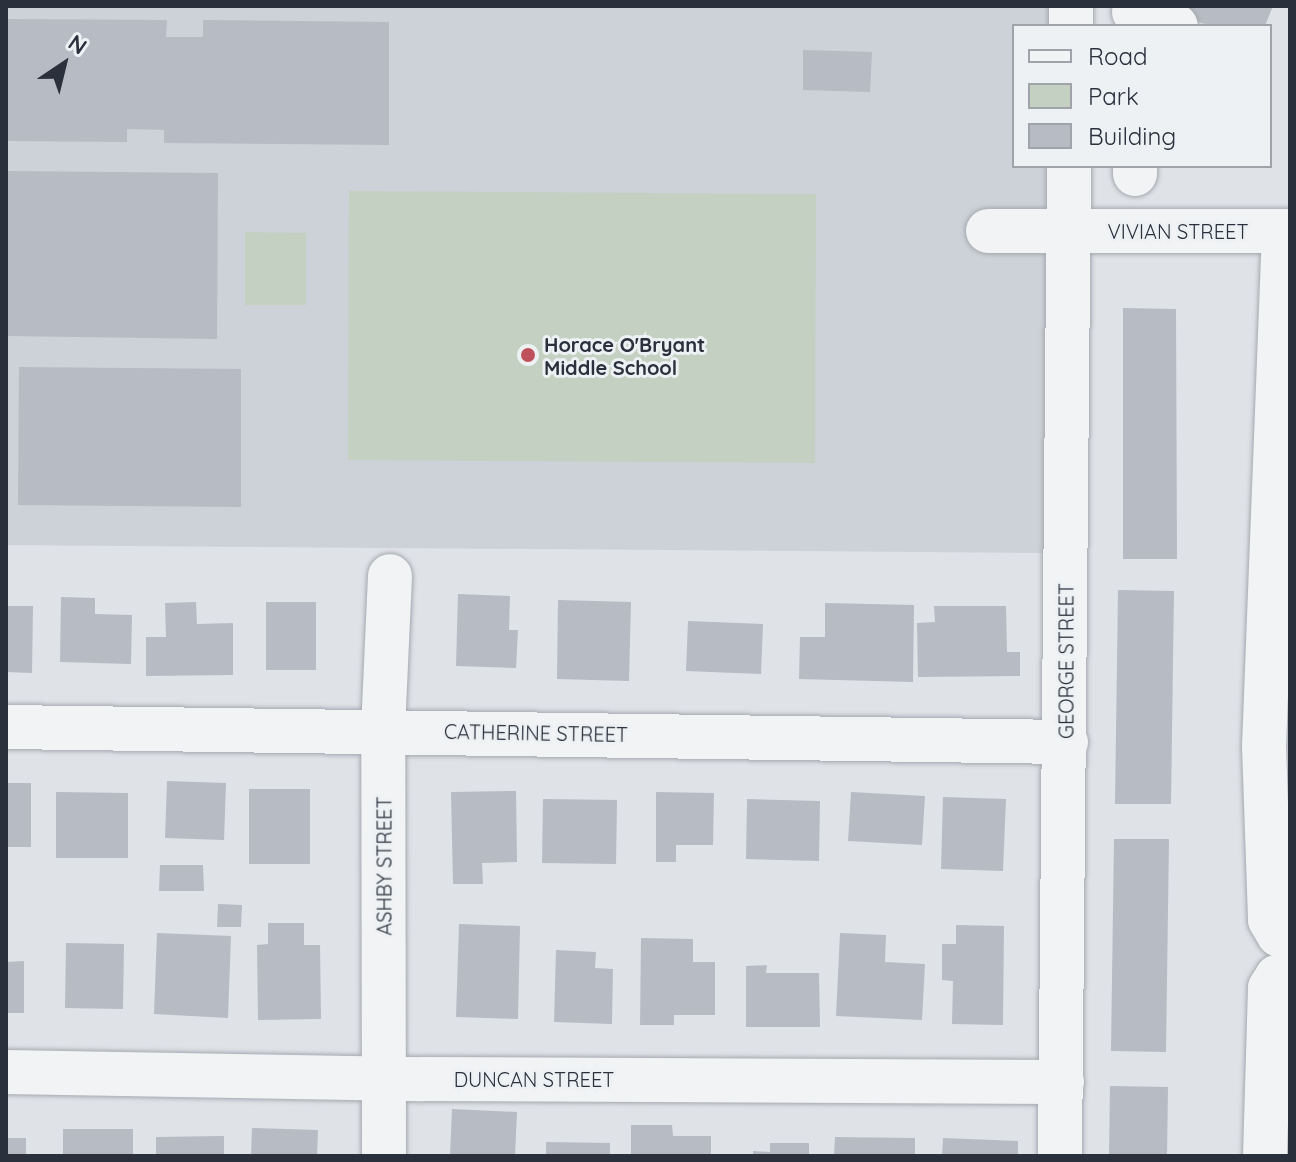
<!DOCTYPE html>
<style>
body{margin:0}
#map{position:relative;width:1296px;height:1162px;overflow:hidden;background:#dfe2e7;font-family:Quicksand,sans-serif}
div>[style]{position:absolute}
.built>*{inset:0;background:#cdd1d8}
.green>*{inset:0;background:#c4d0c1}
.building>*{inset:0;background:#b7bbc3}
.roads{filter:drop-shadow(0 0 2px #a5a9b0) drop-shadow(0 0 2px #a5a9b0)}
.minor>*{height:44px;margin:-22px;padding:0 22px;transform-origin:22px;border-radius:22px;background:#f1f3f5}
.dots>*{width:22px;height:22px;translate:-50% -50%;box-sizing:border-box;border:4px solid #eef1f4;border-radius:50%}
span{translate:-50% -50%;white-space:nowrap;text-align:center;line-height:1.15;-webkit-text-stroke:6px #eef1f4;paint-order:stroke}
.street-label{font-size:20px;color:#2a303c}
.poi-label{font-size:20px;color:#2a303c;font-weight:700}
.left{translate:0 -50%;text-align:left}
.frame{position:absolute;inset:0;border:8px solid #2a303c;pointer-events:none}
.legend{position:absolute;left:1012px;top:24px;width:260px;height:144px;box-sizing:border-box;background:#eef1f4;border:2px solid #a0a4aa;margin:0;padding:10px 14px;list-style:none;font-size:24px;color:#2a303c}
.legend li{display:flex;align-items:center;gap:16px;height:40px}
.legend b{width:40px;border:2px solid #a0a4aa}
.north{position:absolute;left:24px;top:24px;width:80px;height:80px;-webkit-text-stroke:6px #eef1f4;paint-order:stroke;rotate:35deg;font-size:22px;font-weight:700;line-height:32px;text-align:center;color:#2a303c}
.north::after{content:'';display:block;margin:auto;width:28px;height:36px;background:#2a303c;clip-path:polygon(50% 0,100% 100%,50% 72%,0 100%)}
</style>
<div id="map">
<div class="built">
<i style="clip-path:polygon(6px 6px,1058px 6px,1057px 26px,1014px 26px,1014px 166px,1054px 166px,1046px 553px,6px 545px)"></i>
</div>
<div class="green">
<i style="clip-path:polygon(349px 191px,816px 194px,815px 463px,348px 460px)"></i>
<i style="clip-path:polygon(245px 232px,306px 233px,306px 305px,245px 305px)"></i>
</div>
<div class="building">
<i style="clip-path:polygon(1156px 6px,1273px 6px,1265px 26px,1210px 26px)"></i>
<i style="clip-path:polygon(6px 19px,167px 20px,166px 37px,203px 37px,203px 20px,389px 22px,389px 145px,164px 143px,164px 130px,127px 129px,127px 142px,6px 141px)"></i>
<i style="clip-path:polygon(803px 50px,872px 52px,870px 92px,803px 90px)"></i>
<i style="clip-path:polygon(6px 171px,218px 173px,217px 339px,6px 336px)"></i>
<i style="clip-path:polygon(1123px 308px,1176px 309px,1177px 559px,1123px 559px)"></i>
<i style="clip-path:polygon(19px 367px,241px 369px,241px 507px,18px 505px)"></i>
<i style="clip-path:polygon(1118px 590px,1174px 591px,1171px 804px,1115px 804px)"></i>
<i style="clip-path:polygon(458px 594px,510px 596px,509px 630px,518px 630px,516px 668px,456px 666px)"></i>
<i style="clip-path:polygon(61px 597px,95px 598px,95px 614px,132px 615px,131px 664px,60px 662px)"></i>
<i style="clip-path:polygon(558px 600px,631px 602px,629px 681px,557px 679px)"></i>
<i style="clip-path:polygon(196px 602px,197px 624px,233px 623px,233px 675px,146px 676px,146px 637px,166px 637px,165px 603px)"></i>
<i style="clip-path:polygon(266px 602px,316px 602px,316px 670px,266px 670px)"></i>
<i style="clip-path:polygon(825px 603px,914px 605px,913px 682px,799px 679px,800px 637px,825px 637px)"></i>
<i style="clip-path:polygon(6px 606px,33px 606px,32px 673px,6px 672px)"></i>
<i style="clip-path:polygon(934px 606px,1006px 606px,1007px 652px,1020px 652px,1020px 676px,918px 677px,917px 623px,935px 622px)"></i>
<i style="clip-path:polygon(688px 621px,763px 624px,761px 674px,686px 671px)"></i>
<i style="clip-path:polygon(167px 781px,226px 783px,224px 840px,165px 838px)"></i>
<i style="clip-path:polygon(6px 783px,31px 783px,31px 847px,6px 847px)"></i>
<i style="clip-path:polygon(249px 789px,310px 789px,310px 864px,249px 864px)"></i>
<i style="clip-path:polygon(516px 791px,517px 862px,482px 863px,483px 884px,453px 884px,451px 792px)"></i>
<i style="clip-path:polygon(56px 792px,128px 793px,128px 858px,56px 858px)"></i>
<i style="clip-path:polygon(656px 792px,714px 793px,713px 845px,676px 845px,676px 862px,656px 862px)"></i>
<i style="clip-path:polygon(851px 792px,925px 796px,922px 845px,848px 841px)"></i>
<i style="clip-path:polygon(943px 797px,1006px 799px,1003px 871px,941px 869px)"></i>
<i style="clip-path:polygon(543px 799px,617px 800px,616px 864px,542px 863px)"></i>
<i style="clip-path:polygon(747px 799px,820px 801px,819px 861px,746px 859px)"></i>
<i style="clip-path:polygon(1114px 839px,1169px 839px,1166px 1052px,1111px 1051px)"></i>
<i style="clip-path:polygon(160px 865px,203px 865px,204px 891px,159px 891px)"></i>
<i style="clip-path:polygon(218px 904px,242px 905px,241px 927px,217px 927px)"></i>
<i style="clip-path:polygon(268px 923px,304px 923px,304px 945px,320px 945px,321px 1019px,258px 1020px,257px 945px,268px 944px)"></i>
<i style="clip-path:polygon(459px 924px,520px 926px,518px 1019px,456px 1017px)"></i>
<i style="clip-path:polygon(956px 925px,1004px 926px,1003px 1025px,952px 1024px,953px 981px,942px 980px,942px 944px,956px 944px)"></i>
<i style="clip-path:polygon(157px 933px,231px 936px,228px 1018px,154px 1014px)"></i>
<i style="clip-path:polygon(840px 933px,886px 935px,885px 962px,925px 964px,922px 1020px,836px 1016px)"></i>
<i style="clip-path:polygon(641px 938px,693px 939px,693px 962px,715px 962px,715px 1015px,674px 1015px,674px 1025px,640px 1025px)"></i>
<i style="clip-path:polygon(66px 943px,124px 944px,123px 1009px,65px 1008px)"></i>
<i style="clip-path:polygon(556px 950px,596px 952px,595px 968px,613px 969px,612px 1024px,554px 1022px)"></i>
<i style="clip-path:polygon(24px 961px,24px 1013px,6px 1013px,6px 962px)"></i>
<i style="clip-path:polygon(767px 965px,766px 973px,819px 973px,820px 1027px,746px 1027px,746px 966px)"></i>
<i style="clip-path:polygon(1110px 1086px,1168px 1087px,1167px 1156px,1109px 1156px)"></i>
<i style="clip-path:polygon(452px 1109px,517px 1112px,515px 1156px,450px 1156px)"></i>
<i style="clip-path:polygon(631px 1125px,672px 1125px,673px 1136px,711px 1136px,711px 1156px,631px 1156px)"></i>
<i style="clip-path:polygon(252px 1128px,318px 1130px,317px 1156px,251px 1156px)"></i>
<i style="clip-path:polygon(63px 1129px,133px 1129px,133px 1156px,63px 1156px)"></i>
<i style="clip-path:polygon(224px 1136px,224px 1156px,156px 1156px,156px 1137px)"></i>
<i style="clip-path:polygon(835px 1137px,915px 1138px,915px 1156px,834px 1156px)"></i>
<i style="clip-path:polygon(6px 1138px,26px 1138px,26px 1156px,6px 1156px)"></i>
<i style="clip-path:polygon(943px 1138px,1018px 1141px,1018px 1156px,942px 1156px)"></i>
<i style="clip-path:polygon(546px 1142px,610px 1143px,610px 1156px,546px 1156px)"></i>
<i style="clip-path:polygon(770px 1143px,809px 1143px,809px 1156px,753px 1156px,753px 1151px,770px 1152px)"></i>
</div>
<div class="roads">
<div class="minor">
<i style="left:1071px;top:6px;width:20px;rotate:90deg"></i>
<i style="left:1134px;top:12px;width:44px;rotate:18.4deg"></i>
<i style="left:1135px;top:166px;width:8px;rotate:90deg"></i>
<i style="left:988px;top:231px;width:302px"></i>
<i style="left:1284px;top:231px;width:515px;rotate:92.22deg"></i>
<i style="left:1264px;top:746px;width:174px;rotate:88deg"></i>
<i style="left:1270px;top:920px;width:17px;rotate:59deg"></i>
<i style="left:1279px;top:935px;width:11px;rotate:10deg"></i>
<i style="left:6px;top:727px;width:1060px;rotate:0.81deg"></i>
<i style="left:6px;top:1072px;width:417px;rotate:1deg"></i>
<i style="left:423px;top:1079px;width:639px;rotate:0.27deg"></i>
<i style="left:384px;top:1156px;width:426px;rotate:-90.1deg"></i>
<i style="left:383px;top:730px;width:154px;rotate:-87.4deg"></i>
<i style="left:1060px;top:1156px;width:990px;rotate:-89.48deg"></i>
<i style="left:1265px;top:1156px;width:168px;rotate:-88.3deg"></i>
<i style="left:1270px;top:988px;width:13px;rotate:-58deg"></i>
<i style="left:1277px;top:977px;width:13px;rotate:-4deg"></i>
</div>
</div>
<div class="dots">
<i style="left:528px;top:355px;background:#bf515c"></i>
</div>
<div class="street-label">
<span style="left:1178px;top:231px">VIVIAN STREET</span>
<span style="left:1066px;top:661px;rotate:-90deg">GEORGE STREET</span>
<span style="left:536px;top:733px;rotate:1deg">CATHERINE STREET</span>
<span style="left:384px;top:866px;rotate:-90deg">ASHBY STREET</span>
<span style="left:534px;top:1079px">DUNCAN STREET</span>
</div>
<div class="poi-label">
<span class="left" style="left:544px;top:356px">Horace O'Bryant<br>Middle School</span>
</div>
<div class="frame"></div>
<ul class="legend">
<li><b style="height:10px;background:#f1f3f5"></b>Road</li>
<li><b style="height:22px;background:#c4d0c1"></b>Park</li>
<li><b style="height:22px;background:#b7bbc3"></b>Building</li>
</ul>
<div class="north">N</div>
</div>
